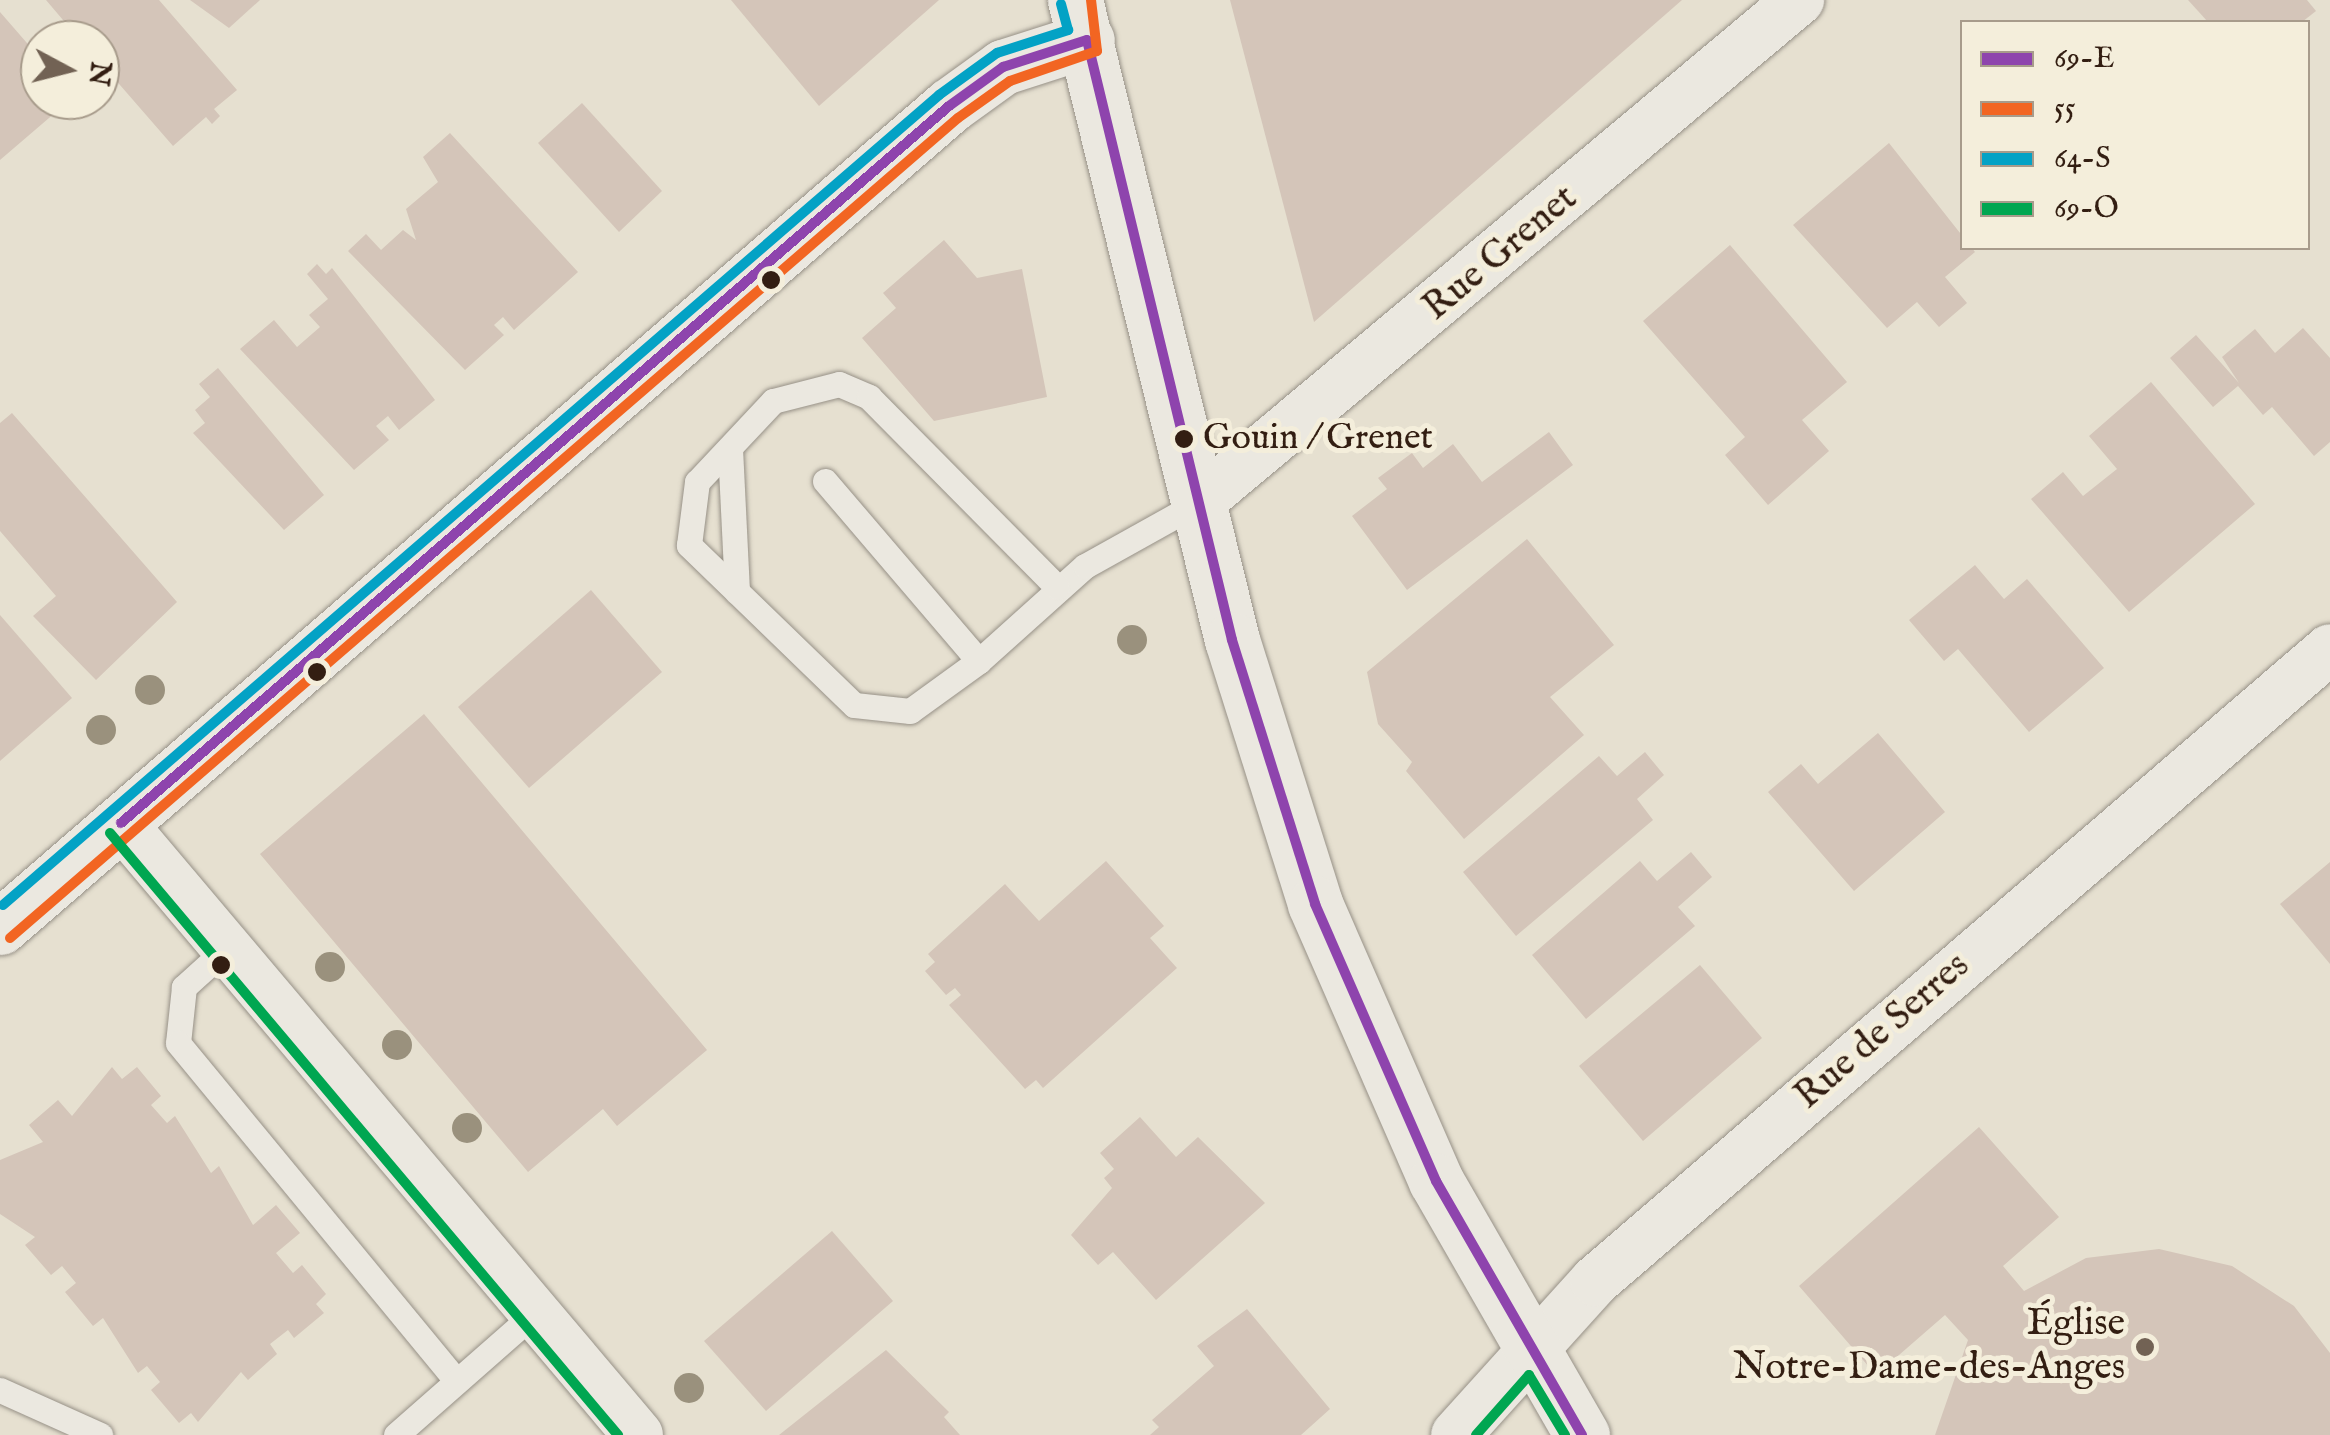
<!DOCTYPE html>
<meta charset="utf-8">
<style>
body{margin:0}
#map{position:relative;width:2330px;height:1435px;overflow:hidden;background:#e6e0d0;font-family:"IM FELL English",serif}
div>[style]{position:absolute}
.building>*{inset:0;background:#d4c5b9}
.roads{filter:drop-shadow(0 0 2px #979187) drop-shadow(0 0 2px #979187)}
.lane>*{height:25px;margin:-12.5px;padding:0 12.5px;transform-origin:12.5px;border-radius:12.5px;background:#ebe8e0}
.street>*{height:50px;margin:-25px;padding:0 25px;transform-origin:25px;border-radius:25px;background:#ebe8e0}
.secondary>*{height:55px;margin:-27.5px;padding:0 27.5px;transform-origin:27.5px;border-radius:27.5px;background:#ebe8e0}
.bus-1>*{height:10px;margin:-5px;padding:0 5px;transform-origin:5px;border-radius:5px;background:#8e44ad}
.bus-2>*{height:10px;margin:-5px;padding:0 5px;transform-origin:5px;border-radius:5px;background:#f26522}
.bus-3>*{height:10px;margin:-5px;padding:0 5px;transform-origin:5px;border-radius:5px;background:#03a2c5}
.bus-4>*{height:10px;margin:-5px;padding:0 5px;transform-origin:5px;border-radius:5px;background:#00a651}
.trees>*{width:30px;height:30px;margin:-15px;border-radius:50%;background:#9a917d}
.dots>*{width:28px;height:28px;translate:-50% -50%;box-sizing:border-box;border:5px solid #f4eedb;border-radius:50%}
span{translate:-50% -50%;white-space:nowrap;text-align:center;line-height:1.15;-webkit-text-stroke:10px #f4eedb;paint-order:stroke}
.bus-label{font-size:36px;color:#331e12}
.left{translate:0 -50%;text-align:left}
.street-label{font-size:38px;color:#331e12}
.poi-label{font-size:38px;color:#331e12}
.right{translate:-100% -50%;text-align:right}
.legend{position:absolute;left:1960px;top:20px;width:350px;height:230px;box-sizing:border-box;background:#f4eedb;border:2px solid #a79b8b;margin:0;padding:12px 18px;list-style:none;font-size:30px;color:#331e12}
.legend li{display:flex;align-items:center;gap:20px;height:50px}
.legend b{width:50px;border:2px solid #a79b8b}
.north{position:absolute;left:20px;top:20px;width:100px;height:100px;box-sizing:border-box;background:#f4eedb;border:2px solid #a79b8b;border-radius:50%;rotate:97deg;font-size:28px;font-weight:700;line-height:40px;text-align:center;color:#331e12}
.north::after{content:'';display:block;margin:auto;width:35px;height:45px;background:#726254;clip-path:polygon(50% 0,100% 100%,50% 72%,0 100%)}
</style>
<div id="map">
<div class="building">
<i style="clip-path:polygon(46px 0,159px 0,237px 90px,214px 109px,220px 116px,212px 124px,206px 117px,173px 146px,100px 62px,100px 40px,80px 40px)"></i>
<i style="clip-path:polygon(190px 0,260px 0,229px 28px)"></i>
<i style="clip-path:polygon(731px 0,939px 0,819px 106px)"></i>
<i style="clip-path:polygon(1230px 0,1682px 0,1314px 322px)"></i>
<i style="clip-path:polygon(2188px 0,2307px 0,2316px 11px,2302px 22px,2208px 22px)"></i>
<i style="clip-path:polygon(0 12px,40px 58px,40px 100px,70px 100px,0 160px)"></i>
<i style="clip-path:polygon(582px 103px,662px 191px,619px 232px,538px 143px)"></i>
<i style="clip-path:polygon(450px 133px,578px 272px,514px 330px,503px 317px,494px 325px,504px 335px,465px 370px,348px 251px,366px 234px,381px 250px,403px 230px,416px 240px,406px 209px,438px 182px,423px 157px)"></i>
<i style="clip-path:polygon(1889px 143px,1975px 252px,1945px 277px,1967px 303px,1939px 327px,1917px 302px,1887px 328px,1793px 225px)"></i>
<i style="clip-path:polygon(944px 240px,977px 278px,1022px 269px,1047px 397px,934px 421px,862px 338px,896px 308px,883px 293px)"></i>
<i style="clip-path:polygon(1730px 245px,1847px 382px,1802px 420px,1829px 451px,1768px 505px,1725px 455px,1745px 437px,1643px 321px)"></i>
<i style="clip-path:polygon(317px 264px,326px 274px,332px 268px,435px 400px,399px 430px,388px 416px,376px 426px,389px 440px,354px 470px,240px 349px,274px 320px,297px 347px,320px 327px,309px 315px,328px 299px,307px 274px)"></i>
<i style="clip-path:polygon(2303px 328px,2330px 358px,2330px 442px,2314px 456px,2272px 407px,2263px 415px,2238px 386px,2213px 407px,2170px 358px,2196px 335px,2239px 383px,2222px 357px,2255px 329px,2275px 353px)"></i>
<i style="clip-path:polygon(218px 368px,324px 495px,284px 530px,193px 433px,205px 423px,195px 410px,210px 397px,199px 384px)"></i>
<i style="clip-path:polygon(2151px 382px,2255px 504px,2129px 612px,2031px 499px,2063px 472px,2083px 496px,2117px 469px,2089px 436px)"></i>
<i style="clip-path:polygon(12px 413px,177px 602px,96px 680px,33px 616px,56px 596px,0 531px,0 423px)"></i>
<i style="clip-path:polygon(1549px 432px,1573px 465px,1407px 590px,1352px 516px,1387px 489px,1378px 478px,1412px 453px,1423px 468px,1453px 444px,1482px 482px)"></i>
<i style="clip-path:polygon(1527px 539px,1614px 645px,1550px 697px,1584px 735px,1464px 839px,1406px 771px,1412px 762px,1378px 724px,1367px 672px)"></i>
<i style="clip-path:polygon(1975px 565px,2004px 599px,2027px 579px,2104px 668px,2029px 732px,1958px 649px,1944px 661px,1909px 620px)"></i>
<i style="clip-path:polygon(591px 590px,662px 672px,529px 788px,458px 707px)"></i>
<i style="clip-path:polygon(0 615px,72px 698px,0 761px)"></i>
<i style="clip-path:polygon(424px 714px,707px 1050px,617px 1126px,603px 1109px,528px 1172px,260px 854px)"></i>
<i style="clip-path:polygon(1878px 733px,1945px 812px,1854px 891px,1768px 792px,1801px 764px,1818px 784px)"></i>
<i style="clip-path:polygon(1645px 752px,1664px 775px,1637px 799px,1653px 820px,1516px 936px,1463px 872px,1599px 756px,1617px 776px)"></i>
<i style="clip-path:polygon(1691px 852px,1712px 877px,1678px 907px,1695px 926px,1586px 1019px,1532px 955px,1640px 861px,1657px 881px)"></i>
<i style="clip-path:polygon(1106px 861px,1164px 926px,1150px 938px,1177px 968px,1043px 1088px,1036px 1080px,1025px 1089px,949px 1005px,961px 995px,955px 988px,946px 995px,925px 971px,935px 962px,928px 954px,1005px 884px,1039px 921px)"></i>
<i style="clip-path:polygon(2330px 862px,2330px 964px,2280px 904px)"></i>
<i style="clip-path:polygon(1700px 965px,1762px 1038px,1643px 1141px,1579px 1066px)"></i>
<i style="clip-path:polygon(112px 1067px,122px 1079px,137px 1067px,161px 1096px,151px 1105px,167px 1123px,175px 1116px,211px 1173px,219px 1166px,253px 1225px,276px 1205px,300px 1233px,276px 1253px,293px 1273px,302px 1265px,326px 1294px,316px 1304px,324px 1313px,294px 1338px,288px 1330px,270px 1344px,277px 1354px,248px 1380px,241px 1372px,198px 1422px,191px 1413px,179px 1423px,151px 1390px,160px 1382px,147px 1366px,138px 1373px,103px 1318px,93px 1326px,65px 1292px,76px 1283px,62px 1266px,51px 1275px,25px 1245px,35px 1237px,0 1214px,0 1160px,43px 1142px,29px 1125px,58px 1100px,72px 1116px)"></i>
<i style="clip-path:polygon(1140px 1117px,1176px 1157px,1198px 1137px,1265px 1203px,1156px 1300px,1113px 1252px,1098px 1265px,1071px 1235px,1112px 1188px,1104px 1178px,1114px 1169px,1100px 1153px)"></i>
<i style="clip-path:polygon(1979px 1127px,2059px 1217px,2003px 1266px,2024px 1291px,2086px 1258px,2159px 1249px,2232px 1266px,2294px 1306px,2330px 1353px,2330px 1435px,1935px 1435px,1968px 1340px,1945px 1315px,1876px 1375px,1799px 1286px)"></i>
<i style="clip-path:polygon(832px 1231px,893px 1301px,766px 1411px,704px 1341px)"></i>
<i style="clip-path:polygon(1247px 1309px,1330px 1409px,1301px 1435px,1150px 1435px,1159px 1427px,1152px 1420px,1214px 1366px,1197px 1346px)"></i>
<i style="clip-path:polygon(886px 1350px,949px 1412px,944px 1417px,960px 1435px,779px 1435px)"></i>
</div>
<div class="roads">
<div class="lane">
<i style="left:730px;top:448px;width:144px;rotate:87.2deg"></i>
<i style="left:825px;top:481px;width:237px;rotate:49.5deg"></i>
<i style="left:979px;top:661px;width:142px;rotate:-41.9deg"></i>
<i style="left:1085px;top:566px;width:129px;rotate:-29.1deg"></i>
<i style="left:979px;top:661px;width:85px;rotate:144.1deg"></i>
<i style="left:910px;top:711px;width:56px;rotate:-173.9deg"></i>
<i style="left:854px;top:705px;width:230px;rotate:-135.9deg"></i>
<i style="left:689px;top:545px;width:64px;rotate:-82.8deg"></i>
<i style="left:697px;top:482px;width:111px;rotate:-46.8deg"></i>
<i style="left:773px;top:401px;width:68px;rotate:-14.4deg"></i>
<i style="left:839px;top:384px;width:33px;rotate:23deg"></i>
<i style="left:869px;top:397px;width:267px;rotate:45.3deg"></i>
<i style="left:226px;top:949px;width:57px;rotate:137.9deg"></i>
<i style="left:184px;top:987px;width:56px;rotate:96.1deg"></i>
<i style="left:178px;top:1043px;width:438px;rotate:50.5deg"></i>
<i style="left:0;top:1390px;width:110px;rotate:24.2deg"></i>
<i style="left:396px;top:1435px;width:185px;rotate:-41.3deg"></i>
</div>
<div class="street">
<i style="left:1198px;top:503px;width:784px;rotate:-39.93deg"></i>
<i style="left:121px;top:823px;width:801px;rotate:49.81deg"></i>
<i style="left:1456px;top:1435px;width:207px;rotate:-47.9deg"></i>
<i style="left:1595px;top:1281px;width:969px;rotate:-40.69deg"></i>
</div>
<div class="secondary">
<i style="left:1075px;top:0;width:659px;rotate:76.22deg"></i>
<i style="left:1232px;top:640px;width:277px;rotate:72.5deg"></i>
<i style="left:1315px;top:904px;width:302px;rotate:66.4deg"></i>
<i style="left:1436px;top:1181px;width:293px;rotate:60.1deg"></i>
<i style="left:0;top:927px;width:1255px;rotate:-40.86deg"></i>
<i style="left:949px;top:106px;width:67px;rotate:-35.8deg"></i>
<i style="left:1003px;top:67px;width:88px;rotate:-17.8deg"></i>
</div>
</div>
<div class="bus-1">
<i style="left:121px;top:823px;width:1095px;rotate:-40.89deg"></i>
<i style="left:949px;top:106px;width:67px;rotate:-35.8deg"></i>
<i style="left:1003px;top:67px;width:88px;rotate:-17.8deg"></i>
<i style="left:1087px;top:40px;width:617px;rotate:76.41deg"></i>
<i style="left:1232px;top:640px;width:277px;rotate:72.5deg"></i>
<i style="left:1315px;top:904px;width:302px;rotate:66.4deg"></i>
<i style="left:1436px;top:1181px;width:293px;rotate:60.1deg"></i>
</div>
<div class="bus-2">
<i style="left:10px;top:938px;width:1253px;rotate:-40.86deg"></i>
<i style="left:958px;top:118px;width:64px;rotate:-35.4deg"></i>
<i style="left:1010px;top:81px;width:92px;rotate:-19deg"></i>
<i style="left:1097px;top:51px;width:51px;rotate:-96.7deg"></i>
</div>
<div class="bus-3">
<i style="left:3px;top:905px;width:1238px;rotate:-40.87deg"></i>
<i style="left:939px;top:95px;width:72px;rotate:-35.9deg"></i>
<i style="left:997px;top:53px;width:75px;rotate:-17.9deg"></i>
<i style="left:1068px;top:30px;width:27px;rotate:-105deg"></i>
</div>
<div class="bus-4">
<i style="left:110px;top:833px;width:788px;rotate:49.84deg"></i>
<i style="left:1476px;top:1435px;width:80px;rotate:-48.5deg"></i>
<i style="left:1529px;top:1375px;width:70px;rotate:59deg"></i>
</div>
<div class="trees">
<i style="left:1132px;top:640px"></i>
<i style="left:150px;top:690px"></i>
<i style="left:101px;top:730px"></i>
<i style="left:330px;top:967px"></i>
<i style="left:397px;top:1045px"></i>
<i style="left:467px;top:1128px"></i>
<i style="left:689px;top:1388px"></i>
</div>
<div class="dots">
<i style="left:771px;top:280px;background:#331e12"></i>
<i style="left:1184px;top:439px;background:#331e12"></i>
<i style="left:317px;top:672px;background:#331e12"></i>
<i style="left:221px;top:965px;background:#331e12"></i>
<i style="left:2145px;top:1347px;background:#726254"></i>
</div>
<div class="bus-label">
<span class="left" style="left:1203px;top:439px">Gouin / Grenet</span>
</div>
<div class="street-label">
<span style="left:1501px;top:254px;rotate:-40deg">Rue Grenet</span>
<span style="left:1883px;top:1032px;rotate:-41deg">Rue de Serres</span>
</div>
<div class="poi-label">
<span class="right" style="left:2125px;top:1347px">Église<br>Notre-Dame-des-Anges</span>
</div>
<ul class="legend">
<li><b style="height:12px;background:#8e44ad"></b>69-E</li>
<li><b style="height:12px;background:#f26522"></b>55</li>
<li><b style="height:12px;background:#03a2c5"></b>64-S</li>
<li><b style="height:12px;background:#00a651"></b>69-O</li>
</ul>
<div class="north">N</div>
</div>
